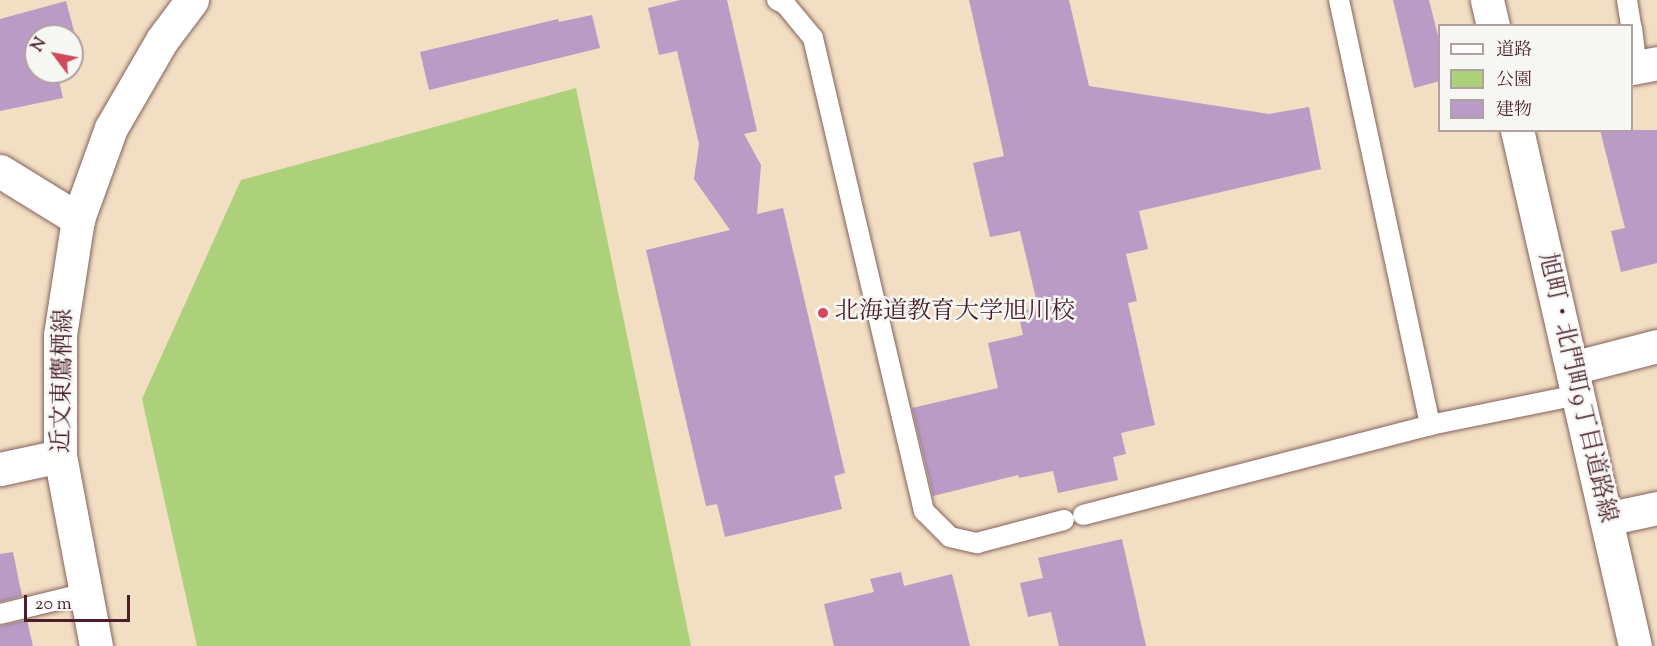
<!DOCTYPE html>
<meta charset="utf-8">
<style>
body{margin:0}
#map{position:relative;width:1657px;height:646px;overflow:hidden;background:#f2dec2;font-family:"Sorts Mill Goudy","Noto Serif JP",serif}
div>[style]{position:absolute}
.green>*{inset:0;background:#add17b}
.building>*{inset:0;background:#ba9bc5}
.roads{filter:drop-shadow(0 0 2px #856260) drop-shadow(0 0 2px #856260)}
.service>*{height:20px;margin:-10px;padding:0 10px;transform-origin:10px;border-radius:10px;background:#fff}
.minor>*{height:33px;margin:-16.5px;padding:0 16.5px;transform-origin:16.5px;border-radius:16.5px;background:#fff}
.tertiary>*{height:33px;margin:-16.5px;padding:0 16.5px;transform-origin:16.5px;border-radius:16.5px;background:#fff}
.dots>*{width:16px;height:16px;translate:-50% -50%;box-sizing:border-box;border:3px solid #f6f6f2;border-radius:50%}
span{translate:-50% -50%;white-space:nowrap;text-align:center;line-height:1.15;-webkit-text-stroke:5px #f6f6f2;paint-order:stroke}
.poi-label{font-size:24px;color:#4a1f2b}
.left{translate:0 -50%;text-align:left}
.street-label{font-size:24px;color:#4a1f2b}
.legend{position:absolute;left:1438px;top:24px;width:195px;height:108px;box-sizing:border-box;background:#f6f6f2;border:2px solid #b1a0a2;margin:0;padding:8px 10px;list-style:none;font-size:18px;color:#4a1f2b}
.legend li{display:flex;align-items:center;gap:12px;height:30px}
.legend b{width:30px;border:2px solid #b1a0a2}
.north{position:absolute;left:24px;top:24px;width:60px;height:60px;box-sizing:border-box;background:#f6f6f2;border:2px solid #b1a0a2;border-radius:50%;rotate:302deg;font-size:16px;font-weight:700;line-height:24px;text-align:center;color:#4a1f2b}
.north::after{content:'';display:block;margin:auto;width:21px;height:27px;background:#d1495b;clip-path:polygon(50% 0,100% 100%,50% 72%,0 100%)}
.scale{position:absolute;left:24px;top:595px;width:106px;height:27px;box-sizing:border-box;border:3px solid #4a1f2b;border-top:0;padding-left:8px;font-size:18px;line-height:21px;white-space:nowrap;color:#4a1f2b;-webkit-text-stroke:4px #f6f6f2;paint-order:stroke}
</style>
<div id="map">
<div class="green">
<i style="clip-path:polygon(576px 88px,691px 646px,197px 646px,142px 399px,241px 180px)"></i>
</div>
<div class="building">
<i style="clip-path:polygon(680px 0,727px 0,757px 131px,744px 134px,761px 165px,757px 214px,783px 208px,845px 473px,834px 476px,842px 509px,725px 537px,717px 504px,706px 506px,646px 250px,730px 230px,694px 179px,699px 144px,677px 51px,659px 55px,648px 8px)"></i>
<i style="clip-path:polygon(969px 0,1069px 0,1089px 86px,1269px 114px,1309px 107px,1321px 169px,1139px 211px,1148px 249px,1126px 254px,1137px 301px,1128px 303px,1155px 425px,1121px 433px,1126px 454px,1113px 457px,1118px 480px,1058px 493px,1053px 471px,1019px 478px,1018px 475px,933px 496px,912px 408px,998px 388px,988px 343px,1023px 335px,1018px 312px,1038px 307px,1020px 231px,990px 237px,973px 163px,1004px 156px)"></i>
<i style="clip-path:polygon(1393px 0,1429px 0,1440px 44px,1440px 81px,1414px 88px)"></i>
<i style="clip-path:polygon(66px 1px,74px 31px,54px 36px,36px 36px,36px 72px,57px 72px,63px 98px,0 111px,0 19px)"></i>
<i style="clip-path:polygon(592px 15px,600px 48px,429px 90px,420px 52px,558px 19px,559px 22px)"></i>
<i style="clip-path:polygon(1600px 130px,1657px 130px,1657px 263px,1621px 272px,1611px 231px,1625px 228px)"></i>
<i style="clip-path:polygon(1122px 539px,1146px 646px,1059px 646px,1051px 612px,1028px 617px,1020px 583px,1043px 578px,1038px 558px)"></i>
<i style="clip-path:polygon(13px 552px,22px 596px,0 602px,0 554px)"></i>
<i style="clip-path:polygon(901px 572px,904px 586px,952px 574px,970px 646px,834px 646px,824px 604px,874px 592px,870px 579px)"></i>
<i style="clip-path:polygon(27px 620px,33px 646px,0 646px,0 626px)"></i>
</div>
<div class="roads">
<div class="service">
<i style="left:777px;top:0;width:9px;rotate:27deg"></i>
<i style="left:785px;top:4px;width:44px;rotate:50.5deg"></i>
<i style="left:813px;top:38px;width:486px;rotate:76.8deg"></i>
<i style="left:924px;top:511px;width:37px;rotate:45deg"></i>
<i style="left:950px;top:537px;width:28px;rotate:13deg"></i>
<i style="left:977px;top:543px;width:90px;rotate:-14.8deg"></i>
<i style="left:1339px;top:0;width:435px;rotate:77.9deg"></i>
<i style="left:1430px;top:425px;width:151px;rotate:-11.5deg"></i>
<i style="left:1627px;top:0;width:26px;rotate:81deg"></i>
<i style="left:1632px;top:28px;width:38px;rotate:83deg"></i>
<i style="left:1083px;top:515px;width:358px;rotate:-14.5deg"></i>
<i style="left:0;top:614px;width:89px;rotate:-13.7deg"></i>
</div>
<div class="minor">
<i style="left:1487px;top:0;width:27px;rotate:77deg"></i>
<i style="left:1632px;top:68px;width:25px;rotate:-11deg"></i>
<i style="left:1517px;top:130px;width:529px;rotate:77.12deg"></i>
<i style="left:0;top:171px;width:92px;rotate:31.6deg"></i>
<i style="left:1572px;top:368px;width:88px;rotate:-14.5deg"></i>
<i style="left:0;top:469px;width:61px;rotate:-12.2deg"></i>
<i style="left:1606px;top:519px;width:52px;rotate:-12.2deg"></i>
</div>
<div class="tertiary">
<i style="left:96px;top:646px;width:193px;rotate:-100.7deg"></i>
<i style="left:60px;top:456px;width:121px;rotate:-90deg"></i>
<i style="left:60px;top:335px;width:117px;rotate:-81.2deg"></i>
<i style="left:78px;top:219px;width:97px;rotate:-70.1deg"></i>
<i style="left:111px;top:128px;width:102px;rotate:-59.9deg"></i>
<i style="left:162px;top:40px;width:50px;rotate:-53.1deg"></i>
</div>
</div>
<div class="dots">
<i style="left:823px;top:313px;background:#d1495b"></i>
</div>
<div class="poi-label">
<span class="left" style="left:835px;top:313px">北海道教育大学旭川校</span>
</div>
<div class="street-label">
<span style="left:64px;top:381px;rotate:-89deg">近文東鷹栖線</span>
<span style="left:1576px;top:388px;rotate:77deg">旭町・北門町9丁目道路線</span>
</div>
<ul class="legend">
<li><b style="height:8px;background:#fff"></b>道路</li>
<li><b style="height:16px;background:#add17b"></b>公園</li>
<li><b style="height:16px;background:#ba9bc5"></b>建物</li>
</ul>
<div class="north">N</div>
<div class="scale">20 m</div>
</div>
